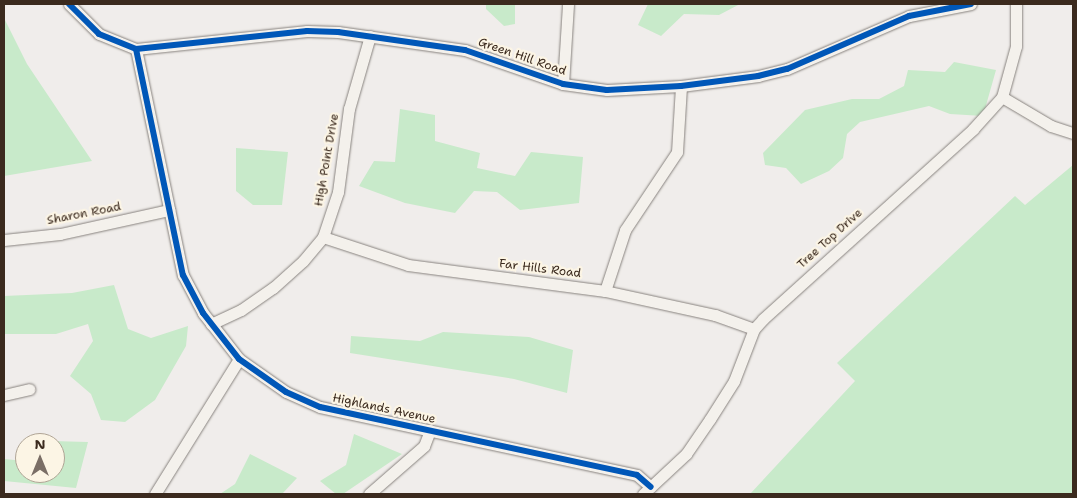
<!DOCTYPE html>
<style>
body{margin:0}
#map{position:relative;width:1077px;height:498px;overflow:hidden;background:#f0edeb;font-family:"Shantell Sans",sans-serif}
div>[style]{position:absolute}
.green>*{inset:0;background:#c8eaca}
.roads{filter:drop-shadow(0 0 1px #88837f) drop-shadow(0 0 1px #88837f)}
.minor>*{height:11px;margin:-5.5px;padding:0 5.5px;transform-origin:5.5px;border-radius:5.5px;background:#f4f1ec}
.cycleway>*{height:6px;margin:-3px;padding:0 3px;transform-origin:3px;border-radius:3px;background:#0057b8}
span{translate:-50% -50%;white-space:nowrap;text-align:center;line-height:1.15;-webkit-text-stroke:4.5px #fcf5e5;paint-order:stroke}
.street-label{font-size:12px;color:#3b2a1e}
.frame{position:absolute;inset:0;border:5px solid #3b2a1e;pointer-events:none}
.north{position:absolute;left:15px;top:433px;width:50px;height:50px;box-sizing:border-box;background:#fcf5e5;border:1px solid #afa495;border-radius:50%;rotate:0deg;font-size:14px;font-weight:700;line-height:20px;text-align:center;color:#3b2a1e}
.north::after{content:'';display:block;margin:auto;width:18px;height:22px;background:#7a6e66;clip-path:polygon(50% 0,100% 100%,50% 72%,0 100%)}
</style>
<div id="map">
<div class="green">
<i style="clip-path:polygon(486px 4px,515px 4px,515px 24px,504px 26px,486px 9px)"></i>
<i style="clip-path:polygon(648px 4px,740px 4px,719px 15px,684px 14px,661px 36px,638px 25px)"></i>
<i style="clip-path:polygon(4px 18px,27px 64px,92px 161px,4px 176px)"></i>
<i style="clip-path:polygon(954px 62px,996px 70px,983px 116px,950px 114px,929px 106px,860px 122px,847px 134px,843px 158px,829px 171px,801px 184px,786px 168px,765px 165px,763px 153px,805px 110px,852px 99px,879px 99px,904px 86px,908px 70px,945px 72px)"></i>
<i style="clip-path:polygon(400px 109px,435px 115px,435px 141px,480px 153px,477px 168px,515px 176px,531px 152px,583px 157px,579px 203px,520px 210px,497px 192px,474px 191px,455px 213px,405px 203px,359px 186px,374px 161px,395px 162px)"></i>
<i style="clip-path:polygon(236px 148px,288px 152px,282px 205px,253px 205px,236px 191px)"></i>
<i style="clip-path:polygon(1073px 165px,1073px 494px,750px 494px,855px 381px,837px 363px,1015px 196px,1025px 205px)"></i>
<i style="clip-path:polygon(114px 285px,128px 329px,151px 338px,188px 326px,186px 346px,155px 400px,125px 422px,101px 420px,91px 394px,70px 376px,93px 341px,88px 324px,56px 334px,4px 334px,4px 296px,72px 293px)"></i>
<i style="clip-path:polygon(443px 332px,529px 337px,573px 350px,567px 393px,514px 379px,350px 353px,351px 336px,420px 341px)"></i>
<i style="clip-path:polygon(354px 434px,402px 454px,343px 494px,336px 494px,320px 481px,346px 465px)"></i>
<i style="clip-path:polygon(52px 441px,88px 442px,76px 488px,4px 481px,4px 459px,25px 461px,25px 473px,55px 473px,55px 443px)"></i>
<i style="clip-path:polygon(250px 454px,297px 478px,282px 494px,220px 494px,235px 484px)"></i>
</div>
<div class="roads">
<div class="minor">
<i style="left:69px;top:4px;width:42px;rotate:45deg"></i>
<i style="left:99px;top:34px;width:40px;rotate:22deg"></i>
<i style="left:136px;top:49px;width:172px;rotate:-6deg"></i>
<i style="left:307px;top:31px;width:31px;rotate:2deg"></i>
<i style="left:338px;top:32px;width:128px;rotate:8.1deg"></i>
<i style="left:465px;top:50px;width:104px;rotate:19.1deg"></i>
<i style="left:563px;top:84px;width:44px;rotate:7.8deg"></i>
<i style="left:607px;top:90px;width:74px;rotate:-3.1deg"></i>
<i style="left:681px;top:86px;width:78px;rotate:-7.4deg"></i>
<i style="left:758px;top:76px;width:30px;rotate:-14deg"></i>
<i style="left:787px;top:69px;width:133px;rotate:-23.5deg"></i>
<i style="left:909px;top:16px;width:63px;rotate:-11deg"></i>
<i style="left:136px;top:49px;width:231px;rotate:78.3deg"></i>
<i style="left:183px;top:275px;width:43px;rotate:62.2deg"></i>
<i style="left:203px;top:313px;width:58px;rotate:52deg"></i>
<i style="left:239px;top:359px;width:57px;rotate:35.1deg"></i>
<i style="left:286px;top:392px;width:37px;rotate:24deg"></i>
<i style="left:320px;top:407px;width:324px;rotate:12.1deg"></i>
<i style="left:637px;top:475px;width:18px;rotate:41deg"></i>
<i style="left:563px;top:84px;width:80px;rotate:-86.4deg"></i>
<i style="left:1002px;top:97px;width:57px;rotate:30.6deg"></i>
<i style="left:1051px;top:126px;width:23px;rotate:18deg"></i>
<i style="left:323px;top:237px;width:89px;rotate:18.2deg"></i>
<i style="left:408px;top:265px;width:199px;rotate:7.5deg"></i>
<i style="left:605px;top:291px;width:113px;rotate:12.3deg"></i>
<i style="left:715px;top:315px;width:41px;rotate:19.7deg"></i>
<i style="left:4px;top:240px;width:56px;rotate:-6.1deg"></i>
<i style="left:60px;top:234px;width:112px;rotate:-12.4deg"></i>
<i style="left:605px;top:291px;width:64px;rotate:-71.8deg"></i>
<i style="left:625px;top:230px;width:94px;rotate:-56.3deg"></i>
<i style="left:677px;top:152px;width:66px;rotate:-86.5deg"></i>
<i style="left:211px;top:324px;width:33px;rotate:-25deg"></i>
<i style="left:241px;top:310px;width:39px;rotate:-35deg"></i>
<i style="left:273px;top:288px;width:40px;rotate:-42deg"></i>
<i style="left:303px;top:261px;width:31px;rotate:-50deg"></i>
<i style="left:323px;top:237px;width:47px;rotate:-71.6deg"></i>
<i style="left:338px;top:192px;width:84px;rotate:-82.5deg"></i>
<i style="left:349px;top:109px;width:76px;rotate:-74deg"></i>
<i style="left:4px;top:395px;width:26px;rotate:-13deg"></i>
<i style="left:155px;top:494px;width:159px;rotate:-58.1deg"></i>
<i style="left:369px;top:494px;width:73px;rotate:-41.1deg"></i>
<i style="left:424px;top:446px;width:17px;rotate:-69deg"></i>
<i style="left:643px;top:494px;width:59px;rotate:-42.9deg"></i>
<i style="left:686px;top:454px;width:42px;rotate:-55.6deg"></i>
<i style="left:710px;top:419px;width:45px;rotate:-57.7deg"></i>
<i style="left:734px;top:381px;width:56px;rotate:-69deg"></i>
<i style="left:754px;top:329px;width:13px;rotate:-48deg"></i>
<i style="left:763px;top:319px;width:283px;rotate:-42.1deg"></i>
<i style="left:973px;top:129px;width:43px;rotate:-47.8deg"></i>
<i style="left:1002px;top:97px;width:53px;rotate:-74.6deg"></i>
<i style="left:1016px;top:46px;width:42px;rotate:-90deg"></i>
</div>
</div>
<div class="cycleway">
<i style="left:69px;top:4px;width:42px;rotate:45deg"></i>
<i style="left:99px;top:34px;width:40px;rotate:22deg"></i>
<i style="left:136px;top:49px;width:172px;rotate:-6deg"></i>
<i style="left:307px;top:31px;width:31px;rotate:2deg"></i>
<i style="left:338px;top:32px;width:128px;rotate:8.1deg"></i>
<i style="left:465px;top:50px;width:104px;rotate:19.1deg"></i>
<i style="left:563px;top:84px;width:44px;rotate:7.8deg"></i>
<i style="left:607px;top:90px;width:74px;rotate:-3.1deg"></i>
<i style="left:681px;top:86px;width:78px;rotate:-7.4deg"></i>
<i style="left:758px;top:76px;width:30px;rotate:-14deg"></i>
<i style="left:787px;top:69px;width:133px;rotate:-23.5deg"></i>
<i style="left:909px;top:16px;width:63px;rotate:-11deg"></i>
<i style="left:136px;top:49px;width:231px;rotate:78.3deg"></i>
<i style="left:183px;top:275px;width:43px;rotate:62.2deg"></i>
<i style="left:203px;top:313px;width:58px;rotate:52deg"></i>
<i style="left:239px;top:359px;width:57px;rotate:35.1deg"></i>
<i style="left:286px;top:392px;width:37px;rotate:24deg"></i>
<i style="left:320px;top:407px;width:324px;rotate:12.1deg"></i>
<i style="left:637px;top:475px;width:18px;rotate:41deg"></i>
</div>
<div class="street-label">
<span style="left:522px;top:57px;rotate:19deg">Green Hill Road</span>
<span style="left:327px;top:160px;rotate:-80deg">High Point Drive</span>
<span style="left:84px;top:214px;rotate:-11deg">Sharon Road</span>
<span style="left:830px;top:239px;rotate:-42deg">Tree Top Drive</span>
<span style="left:540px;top:269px;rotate:7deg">Far Hills Road</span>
<span style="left:384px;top:409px;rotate:12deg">Highlands Avenue</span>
</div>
<div class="frame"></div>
<div class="north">N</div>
</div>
